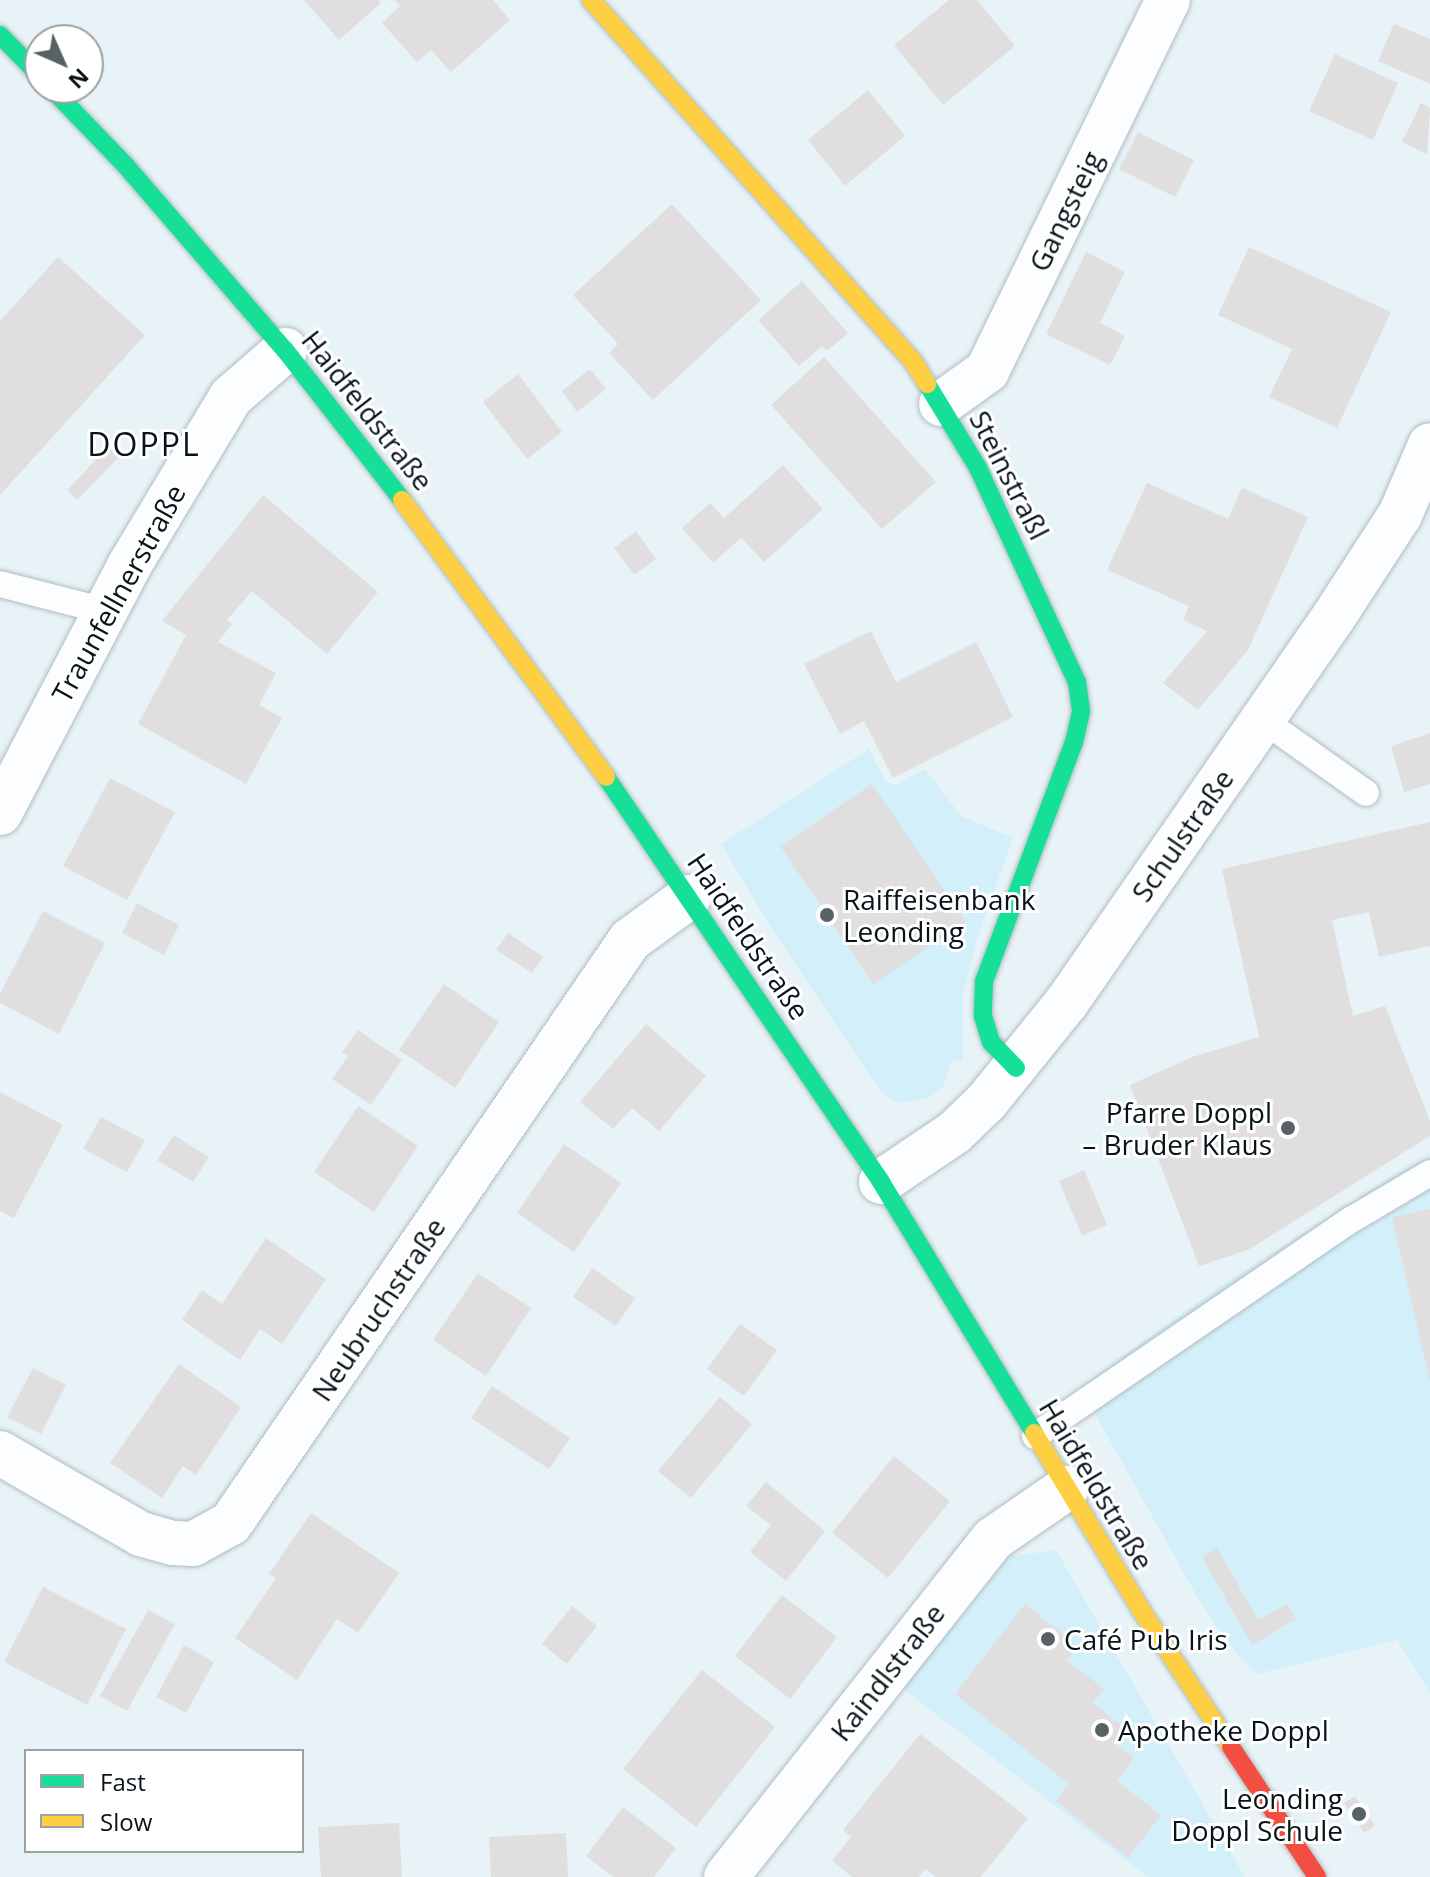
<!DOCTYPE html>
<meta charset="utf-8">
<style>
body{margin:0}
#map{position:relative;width:1430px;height:1877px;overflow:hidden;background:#e8f3f7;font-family:"Open Sans",sans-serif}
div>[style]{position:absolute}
.built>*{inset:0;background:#d3f0fa}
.building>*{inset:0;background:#e1dee0}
.roads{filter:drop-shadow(0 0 2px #b1bcc0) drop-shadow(0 0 2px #b1bcc0)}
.lane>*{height:26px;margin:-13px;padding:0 13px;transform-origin:13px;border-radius:13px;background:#fcfdfe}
.street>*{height:44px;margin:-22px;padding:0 22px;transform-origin:22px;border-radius:22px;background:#fcfdfe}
.fast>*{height:18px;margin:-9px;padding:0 9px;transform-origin:9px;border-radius:9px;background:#16e098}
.slow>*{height:18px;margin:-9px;padding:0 9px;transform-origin:9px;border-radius:9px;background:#ffcf43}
.jam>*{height:18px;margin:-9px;padding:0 9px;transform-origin:9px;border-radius:9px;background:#f24e42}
.dots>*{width:22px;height:22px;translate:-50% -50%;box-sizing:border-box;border:4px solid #fff;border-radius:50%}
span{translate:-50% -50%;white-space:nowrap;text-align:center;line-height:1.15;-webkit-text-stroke:6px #fff;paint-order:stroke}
.street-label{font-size:28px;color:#071418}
.poi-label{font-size:28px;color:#071418}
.left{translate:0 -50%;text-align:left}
.right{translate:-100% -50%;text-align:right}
.quarter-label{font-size:32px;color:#071418;letter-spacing:2px}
.legend{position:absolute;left:24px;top:1749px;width:280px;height:104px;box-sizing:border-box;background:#fff;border:2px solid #9ca1a3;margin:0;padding:10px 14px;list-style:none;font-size:24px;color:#071418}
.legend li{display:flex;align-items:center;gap:16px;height:40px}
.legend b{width:40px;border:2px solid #9ca1a3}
.north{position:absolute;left:24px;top:24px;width:80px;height:80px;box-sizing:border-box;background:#fff;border:2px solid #9ca1a3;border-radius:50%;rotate:135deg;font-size:22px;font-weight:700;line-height:32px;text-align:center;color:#071418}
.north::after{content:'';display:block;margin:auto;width:28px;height:36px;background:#566266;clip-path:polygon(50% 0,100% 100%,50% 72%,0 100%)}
</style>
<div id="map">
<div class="built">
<i style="clip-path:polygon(869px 749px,886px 782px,896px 785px,925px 769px,961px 816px,1013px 838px,978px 936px,963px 994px,963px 1061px,952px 1060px,943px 1087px,928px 1098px,909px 1102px,896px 1102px,884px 1094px,870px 1076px,768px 923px,721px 844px)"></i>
<i style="clip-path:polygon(1430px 1157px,1430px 1693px,1397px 1640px,1257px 1674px,1235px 1652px,1200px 1602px,1080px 1387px,1214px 1291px,1393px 1175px)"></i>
<i style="clip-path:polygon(1056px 1550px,1245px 1877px,1148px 1877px,902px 1688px,999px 1563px,1012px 1556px)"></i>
</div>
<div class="building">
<i style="clip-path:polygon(304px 0,379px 0,381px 3px,339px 40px)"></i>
<i style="clip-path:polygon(395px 0,493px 0,510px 20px,451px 72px,431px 50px,417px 62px,382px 23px,400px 6px)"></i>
<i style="clip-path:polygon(949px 0,977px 0,1015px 46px,943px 105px,894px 45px)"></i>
<i style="clip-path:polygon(1394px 24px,1430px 39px,1430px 84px,1378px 61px)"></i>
<i style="clip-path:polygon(1335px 54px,1398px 83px,1373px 140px,1309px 111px)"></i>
<i style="clip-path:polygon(868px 90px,905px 136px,845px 186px,808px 140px)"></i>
<i style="clip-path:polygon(1421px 103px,1430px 108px,1427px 154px,1402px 142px)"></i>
<i style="clip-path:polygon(1138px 132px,1194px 160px,1175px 197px,1119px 169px)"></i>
<i style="clip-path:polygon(672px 204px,761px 300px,653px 400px,609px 353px,618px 344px,573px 295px)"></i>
<i style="clip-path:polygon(1249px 247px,1391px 312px,1337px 428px,1269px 397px,1292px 349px,1218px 315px)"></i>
<i style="clip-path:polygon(1086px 252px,1125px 272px,1100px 323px,1125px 336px,1110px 365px,1046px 334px)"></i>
<i style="clip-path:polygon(58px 257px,145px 335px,0 495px,0 321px)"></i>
<i style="clip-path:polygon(802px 281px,848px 333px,827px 351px,822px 346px,799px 366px,758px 320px)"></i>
<i style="clip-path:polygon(824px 357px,936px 482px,882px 529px,771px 405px)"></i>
<i style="clip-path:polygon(590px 369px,606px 389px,577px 412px,562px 391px)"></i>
<i style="clip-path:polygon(518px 374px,562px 432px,527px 459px,483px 402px)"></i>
<i style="clip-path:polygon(108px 447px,119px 457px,77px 500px,67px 490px)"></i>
<i style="clip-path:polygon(783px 465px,823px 509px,764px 562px,741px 538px,713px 563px,682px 528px,710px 503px,724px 518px)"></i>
<i style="clip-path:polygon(1147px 483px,1228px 519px,1242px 488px,1308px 517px,1248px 650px,1198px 710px,1163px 683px,1207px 631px,1183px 620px,1189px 606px,1107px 570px)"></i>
<i style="clip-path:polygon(263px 495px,378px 592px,327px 654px,252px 591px,227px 620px,232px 624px,218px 642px,276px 673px,259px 705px,282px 718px,246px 784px,138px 724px,186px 635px,162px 621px)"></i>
<i style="clip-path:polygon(636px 531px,656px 559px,634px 575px,614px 548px)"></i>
<i style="clip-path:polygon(871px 631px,896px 682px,976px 642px,1013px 717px,893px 778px,864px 721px,840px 734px,804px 664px)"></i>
<i style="clip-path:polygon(1430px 733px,1430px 784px,1404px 792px,1391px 746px)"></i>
<i style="clip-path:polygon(110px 778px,175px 812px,127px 900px,63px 866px)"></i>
<i style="clip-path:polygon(872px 784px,966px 922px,873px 984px,780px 846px)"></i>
<i style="clip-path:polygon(1430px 822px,1430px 946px,1379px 957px,1369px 912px,1332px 920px,1353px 1016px,1385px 1006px,1430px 1121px,1430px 1136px,1248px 1250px,1199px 1266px,1130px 1085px,1192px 1057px,1259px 1037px,1222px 869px)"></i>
<i style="clip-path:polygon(137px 903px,179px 925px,164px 955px,122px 933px)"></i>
<i style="clip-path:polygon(43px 911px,105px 943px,59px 1034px,0 1003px,0 994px)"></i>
<i style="clip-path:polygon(508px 933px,543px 957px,532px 973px,496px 950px)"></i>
<i style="clip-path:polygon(444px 984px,499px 1022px,455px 1088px,399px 1050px)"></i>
<i style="clip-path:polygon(646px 1024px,706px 1076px,659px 1131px,632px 1108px,613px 1129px,580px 1102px)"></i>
<i style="clip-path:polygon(358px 1030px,402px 1060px,371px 1105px,332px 1079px,348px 1056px,342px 1052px)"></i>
<i style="clip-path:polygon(0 1092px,63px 1125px,14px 1218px,0 1211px)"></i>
<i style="clip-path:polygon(358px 1106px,418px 1146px,374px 1212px,314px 1172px)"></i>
<i style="clip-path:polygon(101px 1117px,145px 1140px,127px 1172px,83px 1149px)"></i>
<i style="clip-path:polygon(174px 1135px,209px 1157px,193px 1182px,157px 1160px)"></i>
<i style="clip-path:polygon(564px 1144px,621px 1183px,574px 1252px,517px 1213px)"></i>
<i style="clip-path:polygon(1084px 1170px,1107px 1225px,1082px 1236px,1059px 1181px)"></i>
<i style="clip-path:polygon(1430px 1209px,1430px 1378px,1429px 1378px,1392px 1217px)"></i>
<i style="clip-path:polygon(266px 1238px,326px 1279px,282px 1344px,260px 1329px,240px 1360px,182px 1320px,202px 1290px,222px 1304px)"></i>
<i style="clip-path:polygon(592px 1268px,635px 1298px,616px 1326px,573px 1297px)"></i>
<i style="clip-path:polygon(478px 1273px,531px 1308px,486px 1376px,433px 1340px)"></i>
<i style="clip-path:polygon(740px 1324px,777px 1350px,744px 1396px,707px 1369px)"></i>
<i style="clip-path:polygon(179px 1364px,241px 1407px,196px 1475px,183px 1466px,162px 1498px,110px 1463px)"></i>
<i style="clip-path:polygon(33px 1368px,66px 1385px,41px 1434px,7px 1417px)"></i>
<i style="clip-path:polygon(492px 1386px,570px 1438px,549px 1469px,471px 1418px)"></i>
<i style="clip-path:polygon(720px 1397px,752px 1424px,691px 1498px,658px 1471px)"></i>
<i style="clip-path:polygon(894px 1456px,950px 1501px,888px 1578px,832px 1533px)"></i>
<i style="clip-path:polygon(766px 1482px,825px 1531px,786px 1581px,750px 1552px,771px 1525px,746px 1506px)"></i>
<i style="clip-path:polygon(311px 1513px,399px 1573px,358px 1633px,337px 1619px,297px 1680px,235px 1638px,276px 1578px,269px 1574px)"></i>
<i style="clip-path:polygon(1217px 1548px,1258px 1620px,1287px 1604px,1296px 1619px,1252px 1645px,1202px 1557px)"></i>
<i style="clip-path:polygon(43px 1587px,126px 1629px,87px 1705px,4px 1662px)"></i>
<i style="clip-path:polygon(782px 1595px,837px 1637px,790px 1699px,735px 1656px)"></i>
<i style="clip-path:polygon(1025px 1604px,1078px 1646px,1067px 1660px,1104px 1689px,1093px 1703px,1125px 1728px,1114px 1743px,1134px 1758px,1117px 1781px,1161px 1815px,1128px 1858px,1056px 1801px,1069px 1784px,955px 1694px)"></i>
<i style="clip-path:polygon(572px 1606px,597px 1626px,567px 1664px,542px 1644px)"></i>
<i style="clip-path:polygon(148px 1610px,175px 1624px,127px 1711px,100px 1696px)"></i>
<i style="clip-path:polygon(184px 1645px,214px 1662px,186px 1713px,156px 1697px)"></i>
<i style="clip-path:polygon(702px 1670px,775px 1727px,696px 1827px,623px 1769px)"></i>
<i style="clip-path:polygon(920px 1734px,1028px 1818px,981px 1877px,936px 1877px,926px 1869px,919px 1877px,852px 1877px,832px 1861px,851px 1837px,843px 1830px)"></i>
<i style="clip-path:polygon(1355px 1796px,1375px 1826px,1364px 1833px,1344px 1803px)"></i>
<i style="clip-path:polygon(623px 1807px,676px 1848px,654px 1877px,613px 1877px,586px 1856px)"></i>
<i style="clip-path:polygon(399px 1823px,402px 1877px,321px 1877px,318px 1827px)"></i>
<i style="clip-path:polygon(566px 1833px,568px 1877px,491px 1877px,489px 1837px)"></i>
</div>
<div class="roads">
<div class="lane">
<i style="left:0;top:584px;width:108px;rotate:14.4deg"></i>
<i style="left:1263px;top:720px;width:126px;rotate:35.3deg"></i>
<i style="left:1035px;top:1436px;width:383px;rotate:-34.4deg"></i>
<i style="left:1351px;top:1220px;width:92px;rotate:-30.7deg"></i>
</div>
<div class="street">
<i style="left:941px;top:404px;width:57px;rotate:-35.7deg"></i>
<i style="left:987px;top:371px;width:413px;rotate:-64deg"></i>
<i style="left:0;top:813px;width:279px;rotate:-62.4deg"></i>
<i style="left:129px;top:566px;width:197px;rotate:-58.9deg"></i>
<i style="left:231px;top:397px;width:72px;rotate:-41deg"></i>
<i style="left:881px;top:1182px;width:89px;rotate:-34deg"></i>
<i style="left:955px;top:1132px;width:45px;rotate:-44.1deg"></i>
<i style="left:987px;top:1101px;width:127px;rotate:-51.1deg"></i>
<i style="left:1067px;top:1002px;width:467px;rotate:-55.3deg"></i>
<i style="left:1333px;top:618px;width:123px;rotate:-57deg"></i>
<i style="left:1400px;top:515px;width:76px;rotate:-66.8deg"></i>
<i style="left:0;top:1453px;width:163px;rotate:29.9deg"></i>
<i style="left:141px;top:1534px;width:33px;rotate:16deg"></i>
<i style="left:173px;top:1543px;width:20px;rotate:3deg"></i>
<i style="left:193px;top:1544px;width:43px;rotate:-28.9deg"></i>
<i style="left:231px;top:1523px;width:706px;rotate:-55.61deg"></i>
<i style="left:630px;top:940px;width:73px;rotate:-36.1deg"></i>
<i style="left:726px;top:1877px;width:431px;rotate:-51.7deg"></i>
<i style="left:993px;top:1539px;width:90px;rotate:-34.6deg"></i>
</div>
<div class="fast">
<i style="left:0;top:35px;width:57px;rotate:45.7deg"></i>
<i style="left:51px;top:88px;width:108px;rotate:46.1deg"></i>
<i style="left:126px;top:166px;width:243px;rotate:49.2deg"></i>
<i style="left:285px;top:350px;width:190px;rotate:52deg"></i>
<i style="left:927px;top:384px;width:98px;rotate:58.7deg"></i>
<i style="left:978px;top:468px;width:236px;rotate:65.2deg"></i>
<i style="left:1077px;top:682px;width:30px;rotate:82deg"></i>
<i style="left:1081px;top:712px;width:31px;rotate:103deg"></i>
<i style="left:1074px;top:742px;width:255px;rotate:110.6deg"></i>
<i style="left:984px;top:981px;width:35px;rotate:92deg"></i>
<i style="left:983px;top:1016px;width:27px;rotate:73deg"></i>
<i style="left:991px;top:1042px;width:36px;rotate:46deg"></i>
<i style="left:606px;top:777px;width:490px;rotate:55.8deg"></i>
<i style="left:881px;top:1182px;width:294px;rotate:58.6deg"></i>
</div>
<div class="slow">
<i style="left:591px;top:0;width:486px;rotate:48.3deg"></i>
<i style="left:914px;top:363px;width:25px;rotate:58deg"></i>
<i style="left:402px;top:500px;width:344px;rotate:53.6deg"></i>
<i style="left:1034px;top:1433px;width:207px;rotate:58.8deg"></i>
<i style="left:1141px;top:1610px;width:164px;rotate:56.7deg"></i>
</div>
<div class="jam">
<i style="left:1231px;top:1747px;width:156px;rotate:56.5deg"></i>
</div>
</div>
<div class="dots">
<i style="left:827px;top:915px;background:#566266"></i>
<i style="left:1288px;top:1128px;background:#566266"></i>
<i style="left:1048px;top:1639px;background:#566266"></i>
<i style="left:1102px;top:1730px;background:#566266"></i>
<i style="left:1359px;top:1814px;background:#566266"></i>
</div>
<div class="street-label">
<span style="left:1065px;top:211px;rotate:-64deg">Gangsteig</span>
<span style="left:368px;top:410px;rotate:52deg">Haidfeldstraße</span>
<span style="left:1010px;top:475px;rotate:63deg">Steinstraßl</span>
<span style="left:118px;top:593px;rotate:-61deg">Traunfellnerstraße</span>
<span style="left:1182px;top:835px;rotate:-55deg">Schulstraße</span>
<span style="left:749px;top:936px;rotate:56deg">Haidfeldstraße</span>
<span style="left:378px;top:1309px;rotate:-56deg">Neubruchstraße</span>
<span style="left:1097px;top:1484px;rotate:59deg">Haidfeldstraße</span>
<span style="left:887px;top:1672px;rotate:-52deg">Kaindlstraße</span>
</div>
<div class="poi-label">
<span class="left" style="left:843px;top:915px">Raiffeisenbank<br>Leonding</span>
<span class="right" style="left:1272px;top:1128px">Pfarre Doppl<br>– Bruder Klaus</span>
<span class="left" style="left:1064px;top:1639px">Café Pub Iris</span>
<span class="left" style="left:1118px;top:1730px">Apotheke Doppl</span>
<span class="right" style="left:1343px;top:1814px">Leonding<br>Doppl Schule</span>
</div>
<div class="quarter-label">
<span style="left:144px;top:444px">DOPPL</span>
</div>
<ul class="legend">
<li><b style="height:10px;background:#16e098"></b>Fast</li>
<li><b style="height:10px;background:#ffcf43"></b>Slow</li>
</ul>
<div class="north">N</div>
</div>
